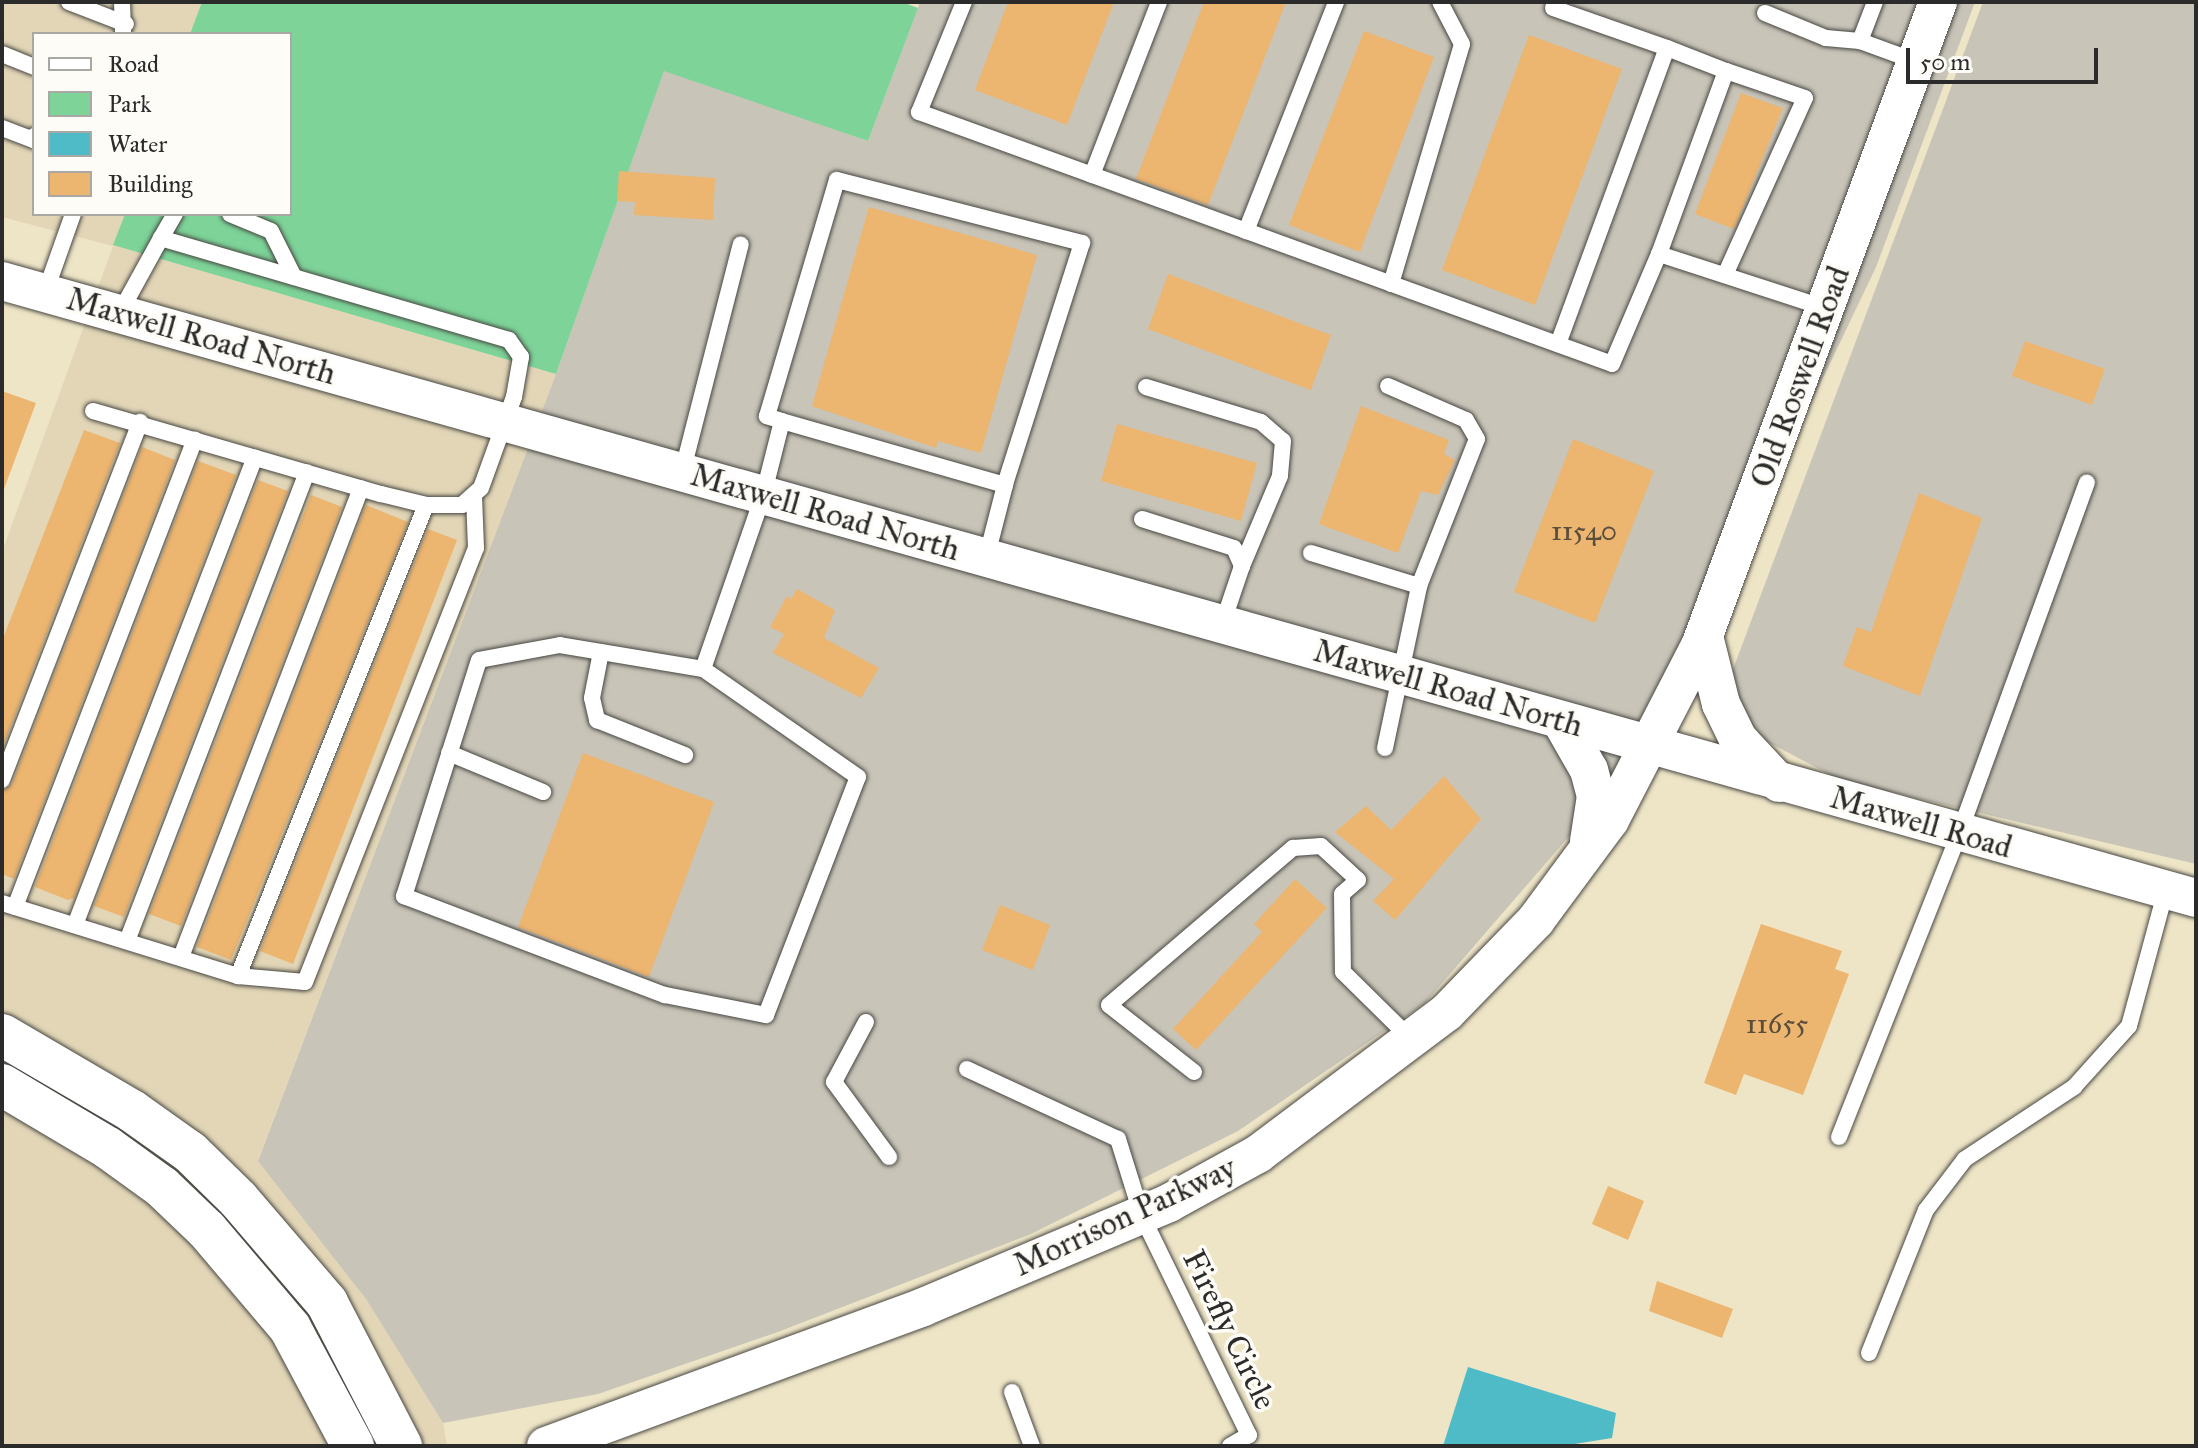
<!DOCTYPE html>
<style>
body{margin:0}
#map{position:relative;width:2198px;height:1448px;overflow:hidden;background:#eee5c7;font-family:"IM FELL Great Primer",serif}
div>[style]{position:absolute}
.built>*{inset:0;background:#e2d6b7}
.industrial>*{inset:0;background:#c8c4b8}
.green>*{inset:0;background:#7dd398}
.water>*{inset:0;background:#4ebbc7}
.building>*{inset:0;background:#ecb570}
.roads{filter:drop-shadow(0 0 2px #484742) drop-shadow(0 0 2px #484742)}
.service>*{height:16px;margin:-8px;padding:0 8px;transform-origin:8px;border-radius:8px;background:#fff}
.tertiary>*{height:38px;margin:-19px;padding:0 19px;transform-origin:19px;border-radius:19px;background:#fff}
.secondary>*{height:42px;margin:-21px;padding:0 21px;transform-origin:21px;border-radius:21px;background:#fff}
span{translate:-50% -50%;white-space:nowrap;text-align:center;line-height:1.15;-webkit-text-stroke:7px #fdfcf7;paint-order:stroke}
.number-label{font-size:28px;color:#5b4e3c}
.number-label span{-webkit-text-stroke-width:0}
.street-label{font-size:32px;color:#2b2b2b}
.frame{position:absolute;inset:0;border:4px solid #2b2b2b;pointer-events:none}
.legend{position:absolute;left:32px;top:32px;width:260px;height:184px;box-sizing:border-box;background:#fdfcf7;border:2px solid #a9a8a5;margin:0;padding:10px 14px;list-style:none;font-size:24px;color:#2b2b2b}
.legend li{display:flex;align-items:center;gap:16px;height:40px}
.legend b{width:40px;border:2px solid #a9a8a5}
.scale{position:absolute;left:1906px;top:48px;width:192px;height:36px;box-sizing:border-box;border:4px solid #2b2b2b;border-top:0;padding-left:10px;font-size:24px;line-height:28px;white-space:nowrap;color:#2b2b2b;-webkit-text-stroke:6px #fdfcf7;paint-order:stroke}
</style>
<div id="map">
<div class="built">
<i style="clip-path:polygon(2px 2px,202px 2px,190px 34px,34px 34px,34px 214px,125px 214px,114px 245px,556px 374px,258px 1160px,366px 1299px,443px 1423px,447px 1446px,2px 1446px,2px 552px,113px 246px,2px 217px)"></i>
</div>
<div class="industrial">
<i style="clip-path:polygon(920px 2px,1975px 2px,1876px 267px,1648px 745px,1424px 1004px,1238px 1131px,1031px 1234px,778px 1332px,598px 1394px,443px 1423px,366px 1299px,258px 1161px,556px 374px,664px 70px,868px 141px)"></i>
<i style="clip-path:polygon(1983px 2px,2196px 2px,2196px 864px,1840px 780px,1766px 741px,1733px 702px,1729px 680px)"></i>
</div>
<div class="green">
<i style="clip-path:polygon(202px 2px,902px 2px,918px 8px,868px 141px,664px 71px,556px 374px,113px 245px,125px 214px,290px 214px,290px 34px,190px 34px)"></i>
</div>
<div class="water">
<i style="clip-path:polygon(1468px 1367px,1616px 1413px,1612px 1438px,1562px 1446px,1443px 1446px)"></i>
</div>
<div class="building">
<i style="clip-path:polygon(1008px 2px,1114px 2px,1067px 125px,975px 90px)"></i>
<i style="clip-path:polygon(1204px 2px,1286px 2px,1208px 205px,1136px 179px)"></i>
<i style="clip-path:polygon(1364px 31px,1434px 57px,1360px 252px,1289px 225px)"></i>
<i style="clip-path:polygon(1529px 35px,1622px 69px,1535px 305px,1442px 270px)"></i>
<i style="clip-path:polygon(1741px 93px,1783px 108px,1734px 229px,1695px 214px)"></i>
<i style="clip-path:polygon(619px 171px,715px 178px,713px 220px,634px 215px,635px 202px,617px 201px)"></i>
<i style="clip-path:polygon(869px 207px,1037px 255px,981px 453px,938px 441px,936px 448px,812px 406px)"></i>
<i style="clip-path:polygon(1168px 274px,1331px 335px,1311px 390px,1148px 329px)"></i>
<i style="clip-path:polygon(2025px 341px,2105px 369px,2092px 405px,2012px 376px)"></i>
<i style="clip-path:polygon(2px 391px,36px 403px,4px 489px,2px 489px)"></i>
<i style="clip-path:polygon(1361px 406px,1449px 440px,1444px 454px,1455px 460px,1438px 495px,1421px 491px,1398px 553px,1319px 524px)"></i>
<i style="clip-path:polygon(1117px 424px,1257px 463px,1241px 521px,1101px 481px)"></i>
<i style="clip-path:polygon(84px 430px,120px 443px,2px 749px,2px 641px)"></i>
<i style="clip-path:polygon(1573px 439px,1654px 471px,1595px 623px,1514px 592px)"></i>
<i style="clip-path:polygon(142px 447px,175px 460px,14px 879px,2px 874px,2px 791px,12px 784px)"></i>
<i style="clip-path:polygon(198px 461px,236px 475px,74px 898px,68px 900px,35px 887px)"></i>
<i style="clip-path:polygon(258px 480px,288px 491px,124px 917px,94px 906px)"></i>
<i style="clip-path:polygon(1919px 493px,1982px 518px,1920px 696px,1843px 666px,1857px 627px,1871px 632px)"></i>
<i style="clip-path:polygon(311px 495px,342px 507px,181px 926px,149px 914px)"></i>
<i style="clip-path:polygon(366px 505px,408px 522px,231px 960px,197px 947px)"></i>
<i style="clip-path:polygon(428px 529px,457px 540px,293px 964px,260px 951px)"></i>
<i style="clip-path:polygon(797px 589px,835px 610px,824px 638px,879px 668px,861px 698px,773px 653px,784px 634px,770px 627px,787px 596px,791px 599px)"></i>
<i style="clip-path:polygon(583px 753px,714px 802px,649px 977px,518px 927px)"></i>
<i style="clip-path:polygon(1444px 776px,1481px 819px,1395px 920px,1373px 901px,1394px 879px,1335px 832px,1366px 806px,1391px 830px)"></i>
<i style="clip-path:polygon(1295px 879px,1327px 908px,1196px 1050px,1173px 1029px,1262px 932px,1254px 924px)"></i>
<i style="clip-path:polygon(1000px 905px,1050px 925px,1033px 970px,982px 950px)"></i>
<i style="clip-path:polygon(1761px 924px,1842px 951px,1835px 969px,1849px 974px,1803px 1095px,1744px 1074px,1736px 1095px,1704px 1083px)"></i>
<i style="clip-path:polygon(1608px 1186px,1644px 1201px,1628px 1240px,1592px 1224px)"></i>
<i style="clip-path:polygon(1657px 1281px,1733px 1309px,1722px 1338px,1649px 1311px)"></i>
</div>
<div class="roads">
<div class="service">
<i style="left:69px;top:2px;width:61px;rotate:21.1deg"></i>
<i style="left:122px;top:2px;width:30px;rotate:88deg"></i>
<i style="left:964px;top:2px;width:119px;rotate:112.2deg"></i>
<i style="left:919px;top:112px;width:737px;rotate:19.98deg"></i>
<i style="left:1612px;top:364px;width:120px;rotate:-66.9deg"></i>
<i style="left:1659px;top:254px;width:175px;rotate:18deg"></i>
<i style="left:1875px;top:2px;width:42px;rotate:111deg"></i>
<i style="left:1860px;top:41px;width:59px;rotate:20deg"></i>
<i style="left:1553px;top:8px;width:121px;rotate:19.3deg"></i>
<i style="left:1765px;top:13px;width:66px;rotate:22.3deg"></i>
<i style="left:1826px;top:38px;width:34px;rotate:5deg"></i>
<i style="left:2px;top:54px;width:35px;rotate:22deg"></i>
<i style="left:2px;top:128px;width:33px;rotate:21deg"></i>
<i style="left:33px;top:140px;width:4px;rotate:-76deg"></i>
<i style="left:1092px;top:175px;width:186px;rotate:-68.8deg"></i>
<i style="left:230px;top:214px;width:44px;rotate:22.5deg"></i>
<i style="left:271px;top:231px;width:51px;rotate:63.4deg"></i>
<i style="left:1246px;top:231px;width:246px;rotate:-68.5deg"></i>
<i style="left:161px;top:238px;width:28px;rotate:-60deg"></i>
<i style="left:1725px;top:275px;width:194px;rotate:-65.7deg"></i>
<i style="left:1805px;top:98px;width:83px;rotate:-161.1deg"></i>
<i style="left:1391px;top:284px;width:250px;rotate:-73.5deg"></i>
<i style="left:1462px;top:44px;width:47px;rotate:-117.6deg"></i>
<i style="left:45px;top:293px;width:84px;rotate:-70.5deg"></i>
<i style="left:1558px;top:344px;width:315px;rotate:-69.8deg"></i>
<i style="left:1667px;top:48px;width:63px;rotate:21.3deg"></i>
<i style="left:1726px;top:71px;width:195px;rotate:110.1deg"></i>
<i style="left:1146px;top:387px;width:120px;rotate:16.9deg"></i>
<i style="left:1261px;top:422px;width:29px;rotate:41deg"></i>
<i style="left:1283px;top:441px;width:35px;rotate:95deg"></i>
<i style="left:1280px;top:476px;width:98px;rotate:112.9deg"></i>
<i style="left:93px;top:411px;width:300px;rotate:16.1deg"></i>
<i style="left:381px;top:494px;width:46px;rotate:13.7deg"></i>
<i style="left:426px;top:505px;width:36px"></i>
<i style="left:462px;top:505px;width:25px;rotate:-42deg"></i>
<i style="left:481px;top:488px;width:97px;rotate:-70.1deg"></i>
<i style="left:514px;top:397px;width:41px;rotate:-80.1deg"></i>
<i style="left:521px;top:357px;width:21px;rotate:-125deg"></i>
<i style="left:509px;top:340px;width:363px;rotate:-163.7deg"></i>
<i style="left:161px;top:238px;width:87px;rotate:118.9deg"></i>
<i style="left:682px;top:473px;width:236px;rotate:-75.6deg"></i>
<i style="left:1142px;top:519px;width:96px;rotate:17.5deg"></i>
<i style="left:1234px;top:548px;width:20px;rotate:66deg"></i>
<i style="left:1242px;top:566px;width:62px;rotate:108.7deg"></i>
<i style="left:1311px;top:553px;width:113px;rotate:17deg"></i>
<i style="left:986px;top:559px;width:76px;rotate:-75.6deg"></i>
<i style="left:601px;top:652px;width:47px;rotate:101.1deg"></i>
<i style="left:592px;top:698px;width:23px;rotate:77deg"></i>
<i style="left:597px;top:720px;width:95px;rotate:21.7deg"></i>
<i style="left:703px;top:669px;width:145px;rotate:-170.5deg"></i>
<i style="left:560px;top:645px;width:82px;rotate:169.5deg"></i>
<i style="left:479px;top:660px;width:248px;rotate:107.6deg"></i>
<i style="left:404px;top:896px;width:279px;rotate:20.8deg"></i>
<i style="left:665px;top:995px;width:103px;rotate:11.2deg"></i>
<i style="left:766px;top:1015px;width:255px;rotate:-68.9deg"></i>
<i style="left:858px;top:777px;width:189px;rotate:-145.1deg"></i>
<i style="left:703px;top:669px;width:183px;rotate:-70.9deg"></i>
<i style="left:763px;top:496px;width:77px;rotate:-75.8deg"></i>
<i style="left:782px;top:421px;width:16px;rotate:-162deg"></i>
<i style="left:767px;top:416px;width:246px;rotate:-73.5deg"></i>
<i style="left:837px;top:180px;width:253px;rotate:14.4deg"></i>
<i style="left:1082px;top:243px;width:254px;rotate:107.7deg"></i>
<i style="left:1005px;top:485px;width:232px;rotate:-164deg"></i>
<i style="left:1385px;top:748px;width:166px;rotate:-78.1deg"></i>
<i style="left:1419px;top:586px;width:158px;rotate:-68.5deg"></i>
<i style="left:1477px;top:439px;width:22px;rotate:-120deg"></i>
<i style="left:1466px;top:420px;width:85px;rotate:-156.4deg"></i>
<i style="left:449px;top:753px;width:102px;rotate:22.5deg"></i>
<i style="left:2px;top:780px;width:384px;rotate:-68.9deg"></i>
<i style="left:2px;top:903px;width:247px;rotate:17.2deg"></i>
<i style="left:238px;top:976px;width:507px;rotate:-68.24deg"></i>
<i style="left:15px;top:907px;width:501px;rotate:-68.96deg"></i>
<i style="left:75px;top:925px;width:501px;rotate:-68.96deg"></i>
<i style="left:127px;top:941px;width:502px;rotate:-69deg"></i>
<i style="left:181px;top:957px;width:502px;rotate:-69deg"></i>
<i style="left:238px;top:976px;width:67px;rotate:5.1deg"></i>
<i style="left:305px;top:982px;width:466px;rotate:-68.5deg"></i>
<i style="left:476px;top:548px;width:51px;rotate:-92.2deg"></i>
<i style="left:866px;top:1022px;width:68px;rotate:118.1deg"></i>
<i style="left:834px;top:1082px;width:93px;rotate:53.7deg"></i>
<i style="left:967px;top:1069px;width:166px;rotate:24.9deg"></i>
<i style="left:1118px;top:1139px;width:81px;rotate:72.7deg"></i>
<i style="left:1142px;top:1216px;width:244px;rotate:64deg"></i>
<i style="left:1249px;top:1435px;width:22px;rotate:150deg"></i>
<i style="left:1194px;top:1072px;width:108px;rotate:-141.8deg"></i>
<i style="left:1109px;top:1005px;width:242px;rotate:-40.5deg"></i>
<i style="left:1293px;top:848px;width:28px;rotate:-4deg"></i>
<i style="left:1321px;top:846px;width:50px;rotate:42.6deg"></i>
<i style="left:1358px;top:880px;width:21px;rotate:139deg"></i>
<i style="left:1342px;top:894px;width:78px;rotate:89.3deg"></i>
<i style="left:1343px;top:972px;width:95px;rotate:44.6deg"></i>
<i style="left:1839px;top:1137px;width:326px;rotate:-68.4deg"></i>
<i style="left:1959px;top:834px;width:374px;rotate:-70deg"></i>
<i style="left:1869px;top:1353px;width:154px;rotate:-68.3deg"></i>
<i style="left:1926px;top:1210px;width:64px;rotate:-52.6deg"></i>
<i style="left:1965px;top:1159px;width:131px;rotate:-33.4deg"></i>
<i style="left:2074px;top:1087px;width:82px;rotate:-48deg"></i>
<i style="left:2129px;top:1026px;width:141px;rotate:-74.8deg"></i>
<i style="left:1012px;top:1392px;width:58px;rotate:69.7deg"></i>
</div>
<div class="tertiary">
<i style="left:2px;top:281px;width:2279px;rotate:15.71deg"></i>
<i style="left:1704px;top:636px;width:70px;rotate:76deg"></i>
<i style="left:1721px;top:704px;width:39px;rotate:64deg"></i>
<i style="left:1738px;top:739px;width:60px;rotate:47deg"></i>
<i style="left:1561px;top:721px;width:56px;rotate:60.3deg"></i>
<i style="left:1589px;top:770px;width:27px;rotate:75deg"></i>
<i style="left:1596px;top:796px;width:46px;rotate:98.8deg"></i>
<i style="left:546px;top:1446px;width:402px;rotate:-20.2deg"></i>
<i style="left:923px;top:1307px;width:267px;rotate:-22.9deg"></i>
<i style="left:1169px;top:1203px;width:102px;rotate:-28.8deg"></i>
<i style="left:1258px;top:1154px;width:236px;rotate:-36.9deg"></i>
<i style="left:1447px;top:1012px;width:128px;rotate:-45.9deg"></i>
<i style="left:1536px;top:920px;width:124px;rotate:-53.5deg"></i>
<i style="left:1610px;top:820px;width:196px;rotate:-62.7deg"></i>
<i style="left:1700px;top:646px;width:687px;rotate:-69.72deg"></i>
</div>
<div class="secondary">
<i style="left:2px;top:1035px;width:151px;rotate:30.3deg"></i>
<i style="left:132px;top:1111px;width:71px;rotate:35.3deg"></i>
<i style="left:190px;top:1152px;width:67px;rotate:44.4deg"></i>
<i style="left:238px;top:1199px;width:137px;rotate:49.4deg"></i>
<i style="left:327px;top:1303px;width:161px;rotate:62.6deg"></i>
<i style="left:2px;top:1085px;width:123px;rotate:30.7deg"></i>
<i style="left:108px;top:1148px;width:67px;rotate:35.8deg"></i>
<i style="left:162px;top:1187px;width:62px;rotate:43.7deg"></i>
<i style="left:207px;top:1230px;width:128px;rotate:49.7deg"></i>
<i style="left:290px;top:1328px;width:134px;rotate:61.9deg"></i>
</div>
</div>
<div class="number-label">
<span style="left:1584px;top:531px">11540</span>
<span style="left:1777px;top:1024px">11655</span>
</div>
<div class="street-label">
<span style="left:201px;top:337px;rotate:16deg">Maxwell Road North</span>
<span style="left:1801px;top:377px;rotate:-70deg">Old Roswell Road</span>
<span style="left:825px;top:513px;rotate:16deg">Maxwell Road North</span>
<span style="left:1448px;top:689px;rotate:16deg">Maxwell Road North</span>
<span style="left:1921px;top:823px;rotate:16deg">Maxwell Road</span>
<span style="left:1125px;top:1217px;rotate:-25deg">Morrison Parkway</span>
<span style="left:1229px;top:1330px;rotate:64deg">Firefly Circle</span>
</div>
<div class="frame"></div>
<ul class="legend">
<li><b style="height:10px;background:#fff"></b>Road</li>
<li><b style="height:22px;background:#7dd398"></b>Park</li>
<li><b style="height:22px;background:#4ebbc7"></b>Water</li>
<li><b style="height:22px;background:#ecb570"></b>Building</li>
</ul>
<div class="scale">50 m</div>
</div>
